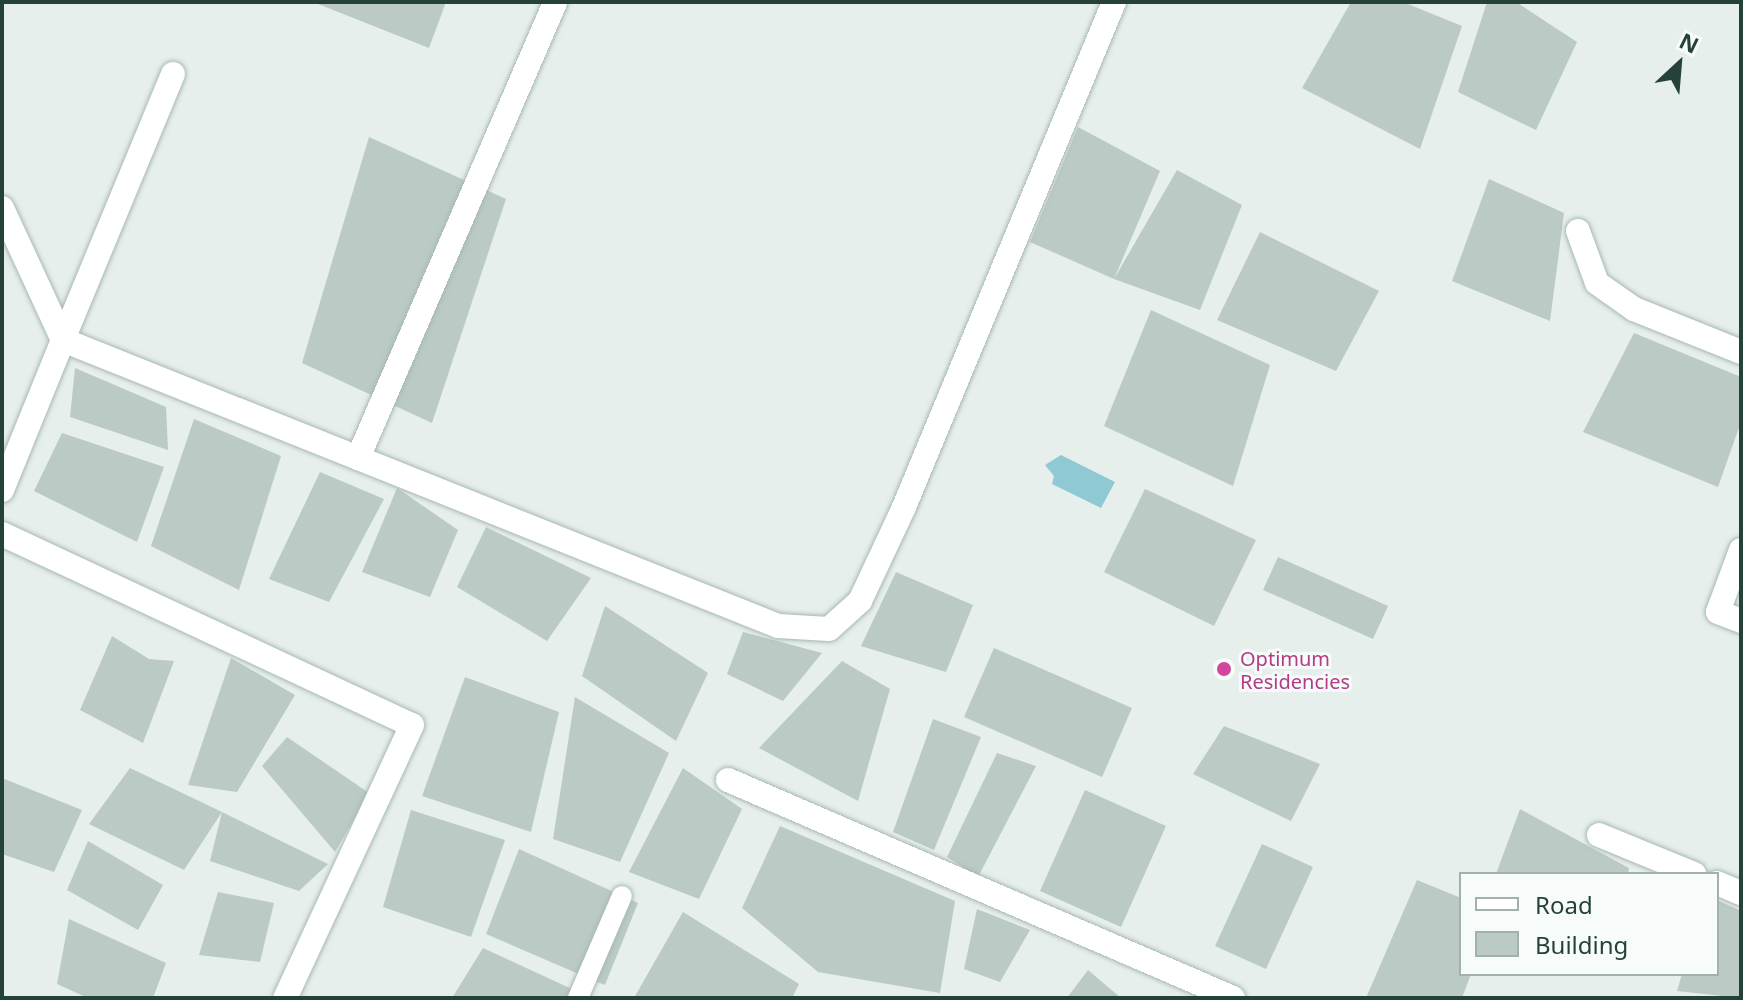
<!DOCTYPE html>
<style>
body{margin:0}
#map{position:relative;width:1743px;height:1000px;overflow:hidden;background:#e6efeb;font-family:"Noto Sans",sans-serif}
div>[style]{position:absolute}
.water>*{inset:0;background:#8ec9d4}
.building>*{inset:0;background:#bbcac4}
.roads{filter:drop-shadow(0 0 2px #a8b8b2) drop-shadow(0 0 2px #a8b8b2)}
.lane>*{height:20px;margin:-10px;padding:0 10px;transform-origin:10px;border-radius:10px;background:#fff}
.street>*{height:24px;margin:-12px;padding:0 12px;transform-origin:12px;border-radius:12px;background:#fff}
.secondary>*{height:24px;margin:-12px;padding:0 12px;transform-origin:12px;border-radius:12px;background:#fff}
.dots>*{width:22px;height:22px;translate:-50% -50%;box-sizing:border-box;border:4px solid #f7fbf9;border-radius:50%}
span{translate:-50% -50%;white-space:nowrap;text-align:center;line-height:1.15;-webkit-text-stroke:6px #f7fbf9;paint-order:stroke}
.hotel-label{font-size:20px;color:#b23c85}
.left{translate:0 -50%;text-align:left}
.frame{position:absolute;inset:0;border:4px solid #24423a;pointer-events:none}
.legend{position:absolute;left:1459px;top:872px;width:260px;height:104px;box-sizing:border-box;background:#f7fbf9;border:2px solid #a3b1ad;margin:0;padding:10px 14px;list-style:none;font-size:24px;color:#24423a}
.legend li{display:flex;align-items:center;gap:16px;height:40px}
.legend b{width:40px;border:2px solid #a3b1ad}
.north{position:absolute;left:1639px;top:24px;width:80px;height:80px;-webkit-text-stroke:6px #f7fbf9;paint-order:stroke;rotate:26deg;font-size:22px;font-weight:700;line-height:32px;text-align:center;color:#24423a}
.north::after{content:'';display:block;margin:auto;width:28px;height:36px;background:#24423a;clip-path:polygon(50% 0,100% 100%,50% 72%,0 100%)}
</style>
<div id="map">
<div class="water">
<i style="clip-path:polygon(1061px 455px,1115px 482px,1101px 508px,1052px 484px,1054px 476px,1045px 465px)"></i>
</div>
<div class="building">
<i style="clip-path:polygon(313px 2px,446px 2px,429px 48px)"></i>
<i style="clip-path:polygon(1351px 2px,1403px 2px,1462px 26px,1420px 149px,1302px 88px)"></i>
<i style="clip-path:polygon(1487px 2px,1516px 2px,1577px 42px,1536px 130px,1458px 92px)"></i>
<i style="clip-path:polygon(1078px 127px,1160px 171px,1114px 279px,1177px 170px,1242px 205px,1200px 310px,1114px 279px,1030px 242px)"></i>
<i style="clip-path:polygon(369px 137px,506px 199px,432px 423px,302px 363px)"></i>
<i style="clip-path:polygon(1489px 179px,1564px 213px,1550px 321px,1452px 281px)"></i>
<i style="clip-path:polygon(1260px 232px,1379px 291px,1336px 371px,1217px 320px)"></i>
<i style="clip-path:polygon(1151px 310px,1270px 365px,1233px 486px,1104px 426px)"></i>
<i style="clip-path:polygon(1634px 333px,1741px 377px,1741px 422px,1718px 487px,1583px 432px)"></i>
<i style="clip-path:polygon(75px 368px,166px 407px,168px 450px,70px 417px)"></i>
<i style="clip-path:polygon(194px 419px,281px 456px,239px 590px,151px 546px)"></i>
<i style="clip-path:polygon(62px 433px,164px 467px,137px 542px,34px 491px)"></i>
<i style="clip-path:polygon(320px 472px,384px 499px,329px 602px,269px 579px)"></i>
<i style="clip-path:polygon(397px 488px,458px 530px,430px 597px,362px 572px)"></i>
<i style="clip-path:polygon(1145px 489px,1256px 540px,1214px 626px,1104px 572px)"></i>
<i style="clip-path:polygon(486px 527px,591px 578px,547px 641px,457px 587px)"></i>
<i style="clip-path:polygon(1278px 557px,1388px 606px,1373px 639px,1263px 590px)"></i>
<i style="clip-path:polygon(896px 572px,973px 605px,946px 672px,861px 646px)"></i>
<i style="clip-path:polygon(605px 606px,708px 673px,676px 741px,582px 676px)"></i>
<i style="clip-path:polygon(743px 632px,822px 653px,783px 701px,727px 674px)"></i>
<i style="clip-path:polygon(112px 636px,149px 659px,174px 661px,143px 743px,80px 710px)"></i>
<i style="clip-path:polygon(994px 648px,1132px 708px,1102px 777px,964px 717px)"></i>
<i style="clip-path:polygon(231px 658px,295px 695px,237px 792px,188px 785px)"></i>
<i style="clip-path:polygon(842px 661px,890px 689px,858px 801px,759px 748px)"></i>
<i style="clip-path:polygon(465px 677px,559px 712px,531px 832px,422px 796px)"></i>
<i style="clip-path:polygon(575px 697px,669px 753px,620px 862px,553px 839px)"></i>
<i style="clip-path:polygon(933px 719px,981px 737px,934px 850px,893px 832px)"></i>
<i style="clip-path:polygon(1224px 726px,1320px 764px,1291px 821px,1193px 774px)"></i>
<i style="clip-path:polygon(287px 737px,369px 793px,335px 852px,262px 766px)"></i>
<i style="clip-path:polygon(997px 753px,1036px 766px,978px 877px,947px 857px)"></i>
<i style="clip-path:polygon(130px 768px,222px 812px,184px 870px,89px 824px)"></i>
<i style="clip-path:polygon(683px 768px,742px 809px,699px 899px,629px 872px)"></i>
<i style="clip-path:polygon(2px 778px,82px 810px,54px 872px,2px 854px)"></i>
<i style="clip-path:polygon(1085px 790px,1166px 826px,1121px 927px,1040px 891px)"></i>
<i style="clip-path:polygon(1520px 809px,1629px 868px,1628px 874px,1496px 874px)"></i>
<i style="clip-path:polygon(411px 810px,505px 840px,471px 937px,383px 907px)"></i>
<i style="clip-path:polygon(222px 812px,328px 864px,299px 891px,210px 861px)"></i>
<i style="clip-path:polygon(780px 826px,955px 901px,940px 993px,818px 972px,742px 908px)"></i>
<i style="clip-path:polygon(88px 841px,163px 885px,138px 930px,67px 890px)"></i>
<i style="clip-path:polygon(1262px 844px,1313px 867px,1266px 969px,1215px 946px)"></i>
<i style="clip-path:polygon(519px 849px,638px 903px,605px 985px,592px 980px,585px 998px,452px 998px,483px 948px,574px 990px,581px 975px,486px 934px)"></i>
<i style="clip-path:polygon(1417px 880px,1461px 898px,1461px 974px,1471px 974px,1462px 998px,1366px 998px)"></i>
<i style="clip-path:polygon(218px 892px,274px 903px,260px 962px,199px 955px)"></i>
<i style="clip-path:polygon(1717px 900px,1741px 911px,1741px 998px,1677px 991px,1682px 974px,1717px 974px)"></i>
<i style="clip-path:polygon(977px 909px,1030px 930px,1000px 982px,964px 969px)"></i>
<i style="clip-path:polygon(683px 912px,799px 984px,792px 998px,634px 998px)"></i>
<i style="clip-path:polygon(69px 919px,166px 963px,153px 998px,88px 998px,57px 984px)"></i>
<i style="clip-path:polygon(1088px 970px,1121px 998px,1067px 998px)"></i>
</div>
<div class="roads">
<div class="lane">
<i style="left:578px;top:998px;width:111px;rotate:-66.7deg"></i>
</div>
<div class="street">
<i style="left:173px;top:74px;width:288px;rotate:112.5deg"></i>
<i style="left:63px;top:340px;width:770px;rotate:21.8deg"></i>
<i style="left:778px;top:626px;width:51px;rotate:3.4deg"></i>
<i style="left:829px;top:629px;width:42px;rotate:-42.1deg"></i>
<i style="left:860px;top:601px;width:104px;rotate:-64.9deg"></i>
<i style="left:904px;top:507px;width:547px;rotate:-67.42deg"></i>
<i style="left:1578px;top:231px;width:55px;rotate:69.9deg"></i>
<i style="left:1597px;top:283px;width:45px;rotate:35.1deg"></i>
<i style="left:1634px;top:309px;width:115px;rotate:21.9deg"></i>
<i style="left:358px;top:458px;width:497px;rotate:-66.6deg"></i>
<i style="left:2px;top:534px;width:452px;rotate:25deg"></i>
<i style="left:412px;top:725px;width:301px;rotate:114.9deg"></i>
<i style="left:1741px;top:550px;width:66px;rotate:110.4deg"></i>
<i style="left:1718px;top:612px;width:25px;rotate:21deg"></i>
<i style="left:728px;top:780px;width:550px;rotate:23.35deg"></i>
<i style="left:1599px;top:835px;width:103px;rotate:22.3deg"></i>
<i style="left:1717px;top:883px;width:26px;rotate:23deg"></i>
</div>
<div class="secondary">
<i style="left:2px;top:208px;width:145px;rotate:65.2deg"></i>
<i style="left:63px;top:340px;width:162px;rotate:112.1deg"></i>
</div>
</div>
<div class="dots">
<i style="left:1224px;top:669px;background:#d1479c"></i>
</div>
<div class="hotel-label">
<span class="left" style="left:1240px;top:670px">Optimum<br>Residencies</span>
</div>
<div class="frame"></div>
<ul class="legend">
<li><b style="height:10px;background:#fff"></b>Road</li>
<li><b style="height:22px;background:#bbcac4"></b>Building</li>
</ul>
<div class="north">N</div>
</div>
